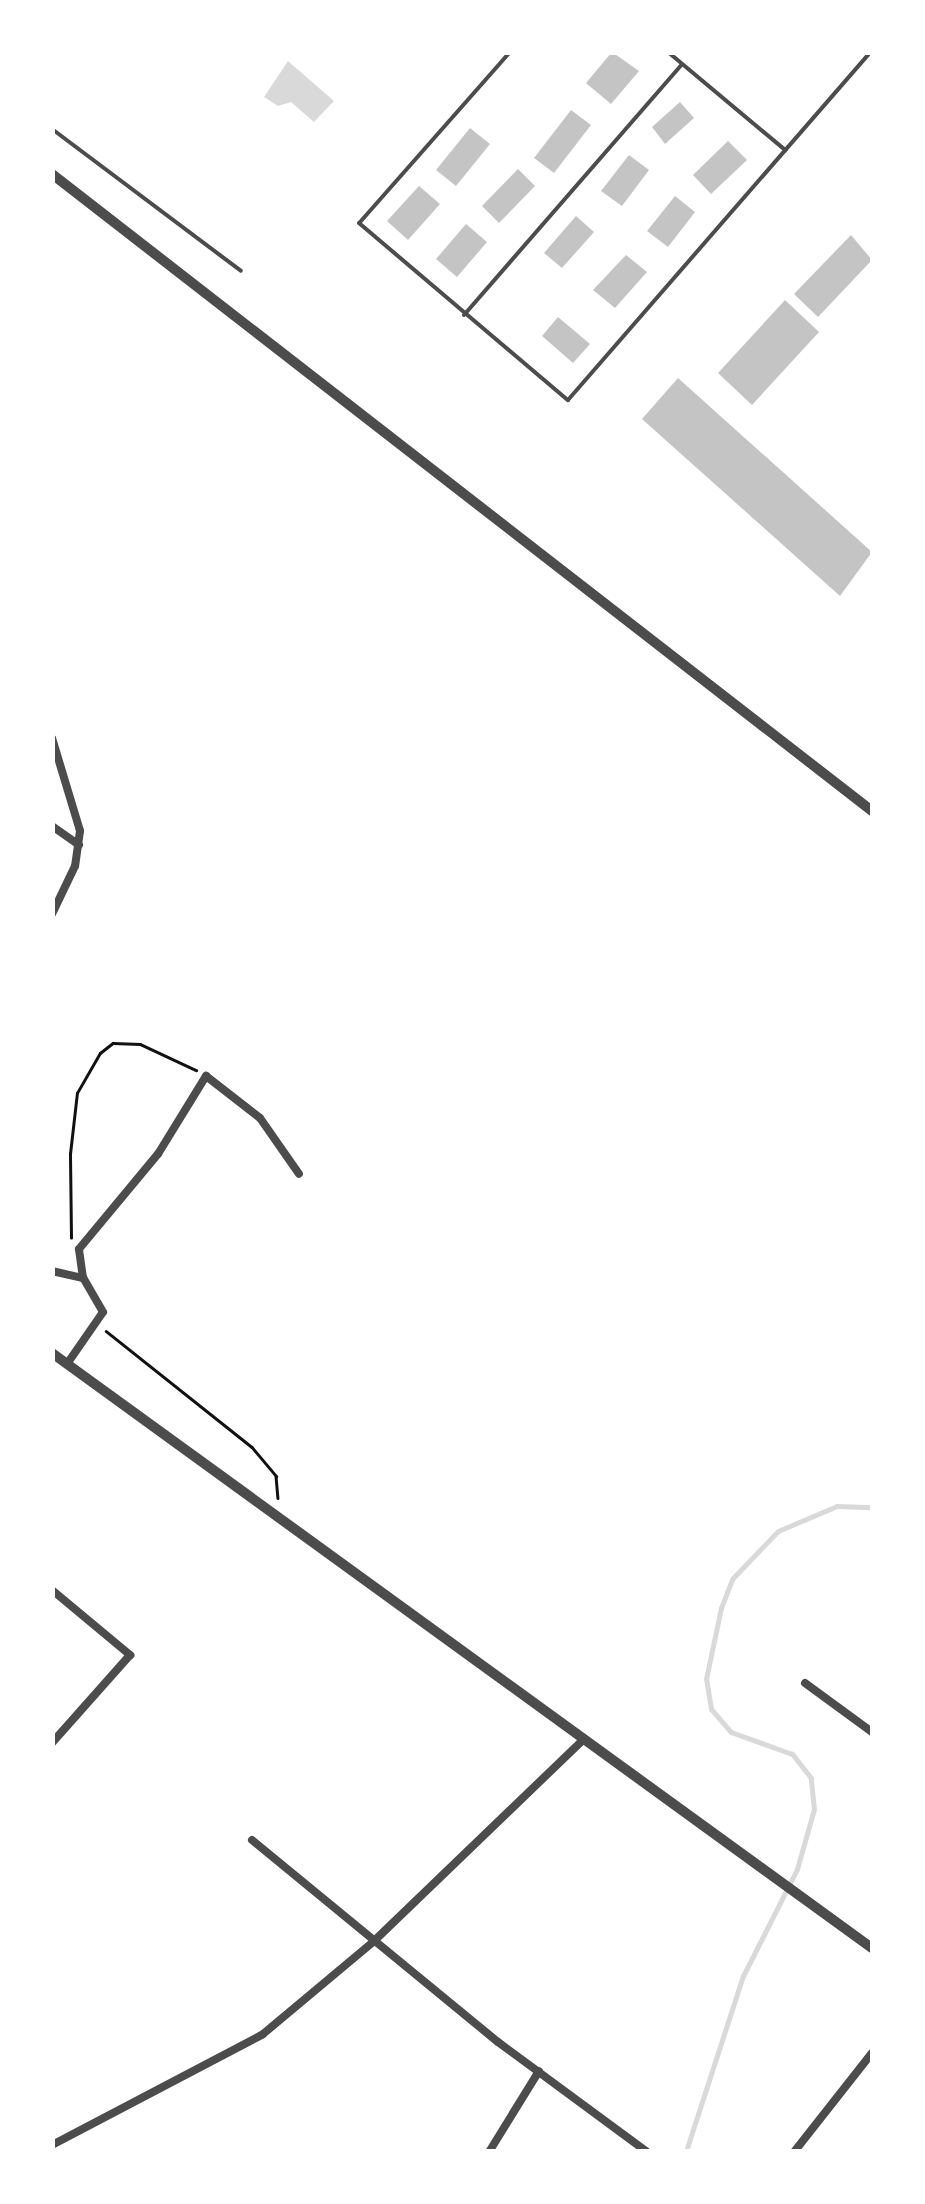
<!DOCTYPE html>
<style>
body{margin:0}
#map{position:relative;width:925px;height:2204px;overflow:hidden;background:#fff;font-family:"Space Grotesk",sans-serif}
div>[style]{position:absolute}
.water>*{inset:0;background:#d9d9d9}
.stream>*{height:5px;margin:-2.5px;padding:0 2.5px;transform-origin:2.5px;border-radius:2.5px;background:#d9d9d9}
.building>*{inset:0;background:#c4c4c4}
.path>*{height:2.5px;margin:-1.25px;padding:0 1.25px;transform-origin:1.25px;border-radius:1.25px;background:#111}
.service>*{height:4px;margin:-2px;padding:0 2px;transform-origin:2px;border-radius:2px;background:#4c4c4c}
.minor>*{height:8px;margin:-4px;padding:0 4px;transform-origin:4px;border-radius:4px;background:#4c4c4c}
.tertiary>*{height:10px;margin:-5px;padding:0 5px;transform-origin:5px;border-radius:5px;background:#4c4c4c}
span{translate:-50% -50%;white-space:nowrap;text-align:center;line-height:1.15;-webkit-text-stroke:10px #fff;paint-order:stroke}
.frame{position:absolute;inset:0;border:55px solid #fff;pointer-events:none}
</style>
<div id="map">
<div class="water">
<i style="clip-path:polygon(288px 61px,334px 101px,314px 122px,291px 102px,278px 106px,264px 97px)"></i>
</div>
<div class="stream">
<i style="left:686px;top:2151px;width:184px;rotate:-72deg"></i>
<i style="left:743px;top:1976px;width:120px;rotate:-63.2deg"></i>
<i style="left:797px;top:1869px;width:62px;rotate:-74.2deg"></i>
<i style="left:814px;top:1809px;width:31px;rotate:-96deg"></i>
<i style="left:811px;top:1778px;width:31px;rotate:-128deg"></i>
<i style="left:792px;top:1754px;width:65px;rotate:-160.2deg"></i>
<i style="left:731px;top:1732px;width:30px;rotate:-131deg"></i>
<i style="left:711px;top:1709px;width:30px;rotate:-99deg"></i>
<i style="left:706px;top:1679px;width:73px;rotate:-78.1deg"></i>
<i style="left:721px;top:1608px;width:31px;rotate:-69deg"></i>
<i style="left:732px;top:1579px;width:66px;rotate:-46.2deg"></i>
<i style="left:778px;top:1531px;width:64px;rotate:-23deg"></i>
<i style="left:837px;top:1506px;width:35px;rotate:2deg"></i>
</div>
<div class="building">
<i style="clip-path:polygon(612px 52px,639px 71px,611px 104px,586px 83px)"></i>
<i style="clip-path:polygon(680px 102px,694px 118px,665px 144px,652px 127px)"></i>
<i style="clip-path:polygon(571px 110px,591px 125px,554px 173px,534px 158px)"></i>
<i style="clip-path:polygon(470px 128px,490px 144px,456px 186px,436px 170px)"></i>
<i style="clip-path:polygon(728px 141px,747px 160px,711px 194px,693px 175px)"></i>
<i style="clip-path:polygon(629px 155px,649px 170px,622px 206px,601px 191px)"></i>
<i style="clip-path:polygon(518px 169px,535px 186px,499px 223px,482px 206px)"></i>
<i style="clip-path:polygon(419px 186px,440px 204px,408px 240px,387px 221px)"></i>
<i style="clip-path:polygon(675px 196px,695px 212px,668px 247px,647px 231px)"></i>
<i style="clip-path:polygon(576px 216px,594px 232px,562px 268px,544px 253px)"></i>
<i style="clip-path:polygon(466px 224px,487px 242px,457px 277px,436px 259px)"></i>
<i style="clip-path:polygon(851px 235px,872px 260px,818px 317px,794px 294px)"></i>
<i style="clip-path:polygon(626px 255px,647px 272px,615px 308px,593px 290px)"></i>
<i style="clip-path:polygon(785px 300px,819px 332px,752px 405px,718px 373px)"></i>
<i style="clip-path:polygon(558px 317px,590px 344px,573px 363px,542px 336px)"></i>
<i style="clip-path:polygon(678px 378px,872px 552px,840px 596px,642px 419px)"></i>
</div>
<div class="path">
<i style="left:71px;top:1238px;width:84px;rotate:-90.7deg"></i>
<i style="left:70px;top:1154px;width:61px;rotate:-83.5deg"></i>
<i style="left:77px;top:1093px;width:46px;rotate:-60.1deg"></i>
<i style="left:100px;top:1053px;width:16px;rotate:-38deg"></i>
<i style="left:113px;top:1043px;width:27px;rotate:2deg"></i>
<i style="left:140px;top:1044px;width:62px;rotate:24.9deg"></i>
<i style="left:106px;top:1331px;width:186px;rotate:38.5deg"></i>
<i style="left:252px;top:1447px;width:38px;rotate:50deg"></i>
<i style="left:276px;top:1476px;width:22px;rotate:85deg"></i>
</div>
<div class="service">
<i style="left:510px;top:52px;width:228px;rotate:131.4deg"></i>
<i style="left:359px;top:223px;width:274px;rotate:40.3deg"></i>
<i style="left:568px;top:400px;width:461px;rotate:-49deg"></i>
<i style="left:668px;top:52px;width:153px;rotate:39.9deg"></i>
<i style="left:52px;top:129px;width:236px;rotate:36.9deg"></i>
<i style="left:464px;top:315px;width:331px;rotate:-49deg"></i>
</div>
<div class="minor">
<i style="left:52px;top:738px;width:97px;rotate:73.2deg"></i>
<i style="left:80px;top:831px;width:35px;rotate:98deg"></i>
<i style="left:75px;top:866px;width:53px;rotate:115.6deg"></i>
<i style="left:52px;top:826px;width:33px;rotate:35deg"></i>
<i style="left:52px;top:1271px;width:32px;rotate:13deg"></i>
<i style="left:67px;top:1364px;width:63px;rotate:-55.3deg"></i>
<i style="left:103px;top:1312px;width:39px;rotate:-120deg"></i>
<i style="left:83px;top:1278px;width:29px;rotate:-98deg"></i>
<i style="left:79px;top:1249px;width:124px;rotate:-50.3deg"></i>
<i style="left:158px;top:1154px;width:92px;rotate:-58.4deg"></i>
<i style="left:206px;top:1076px;width:68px;rotate:37.9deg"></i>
<i style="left:260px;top:1118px;width:68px;rotate:55.1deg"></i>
<i style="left:52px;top:1590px;width:102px;rotate:39.8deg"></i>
<i style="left:130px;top:1655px;width:118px;rotate:131.6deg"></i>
<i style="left:805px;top:1683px;width:83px;rotate:36.2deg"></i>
<i style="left:252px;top:1840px;width:318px;rotate:39.4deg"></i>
<i style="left:498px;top:2042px;width:185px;rotate:36.4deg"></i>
<i style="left:52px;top:2145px;width:238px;rotate:-27.7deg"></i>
<i style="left:263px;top:2034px;width:143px;rotate:-39.9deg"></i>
<i style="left:373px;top:1942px;width:293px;rotate:-43.9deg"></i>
<i style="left:489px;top:2152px;width:95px;rotate:-58.3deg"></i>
<i style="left:794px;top:2152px;width:126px;rotate:-51.8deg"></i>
</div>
<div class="tertiary">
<i style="left:52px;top:174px;width:1038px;rotate:37.84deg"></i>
<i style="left:52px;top:1353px;width:1013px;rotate:35.97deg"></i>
</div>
<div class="frame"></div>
</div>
